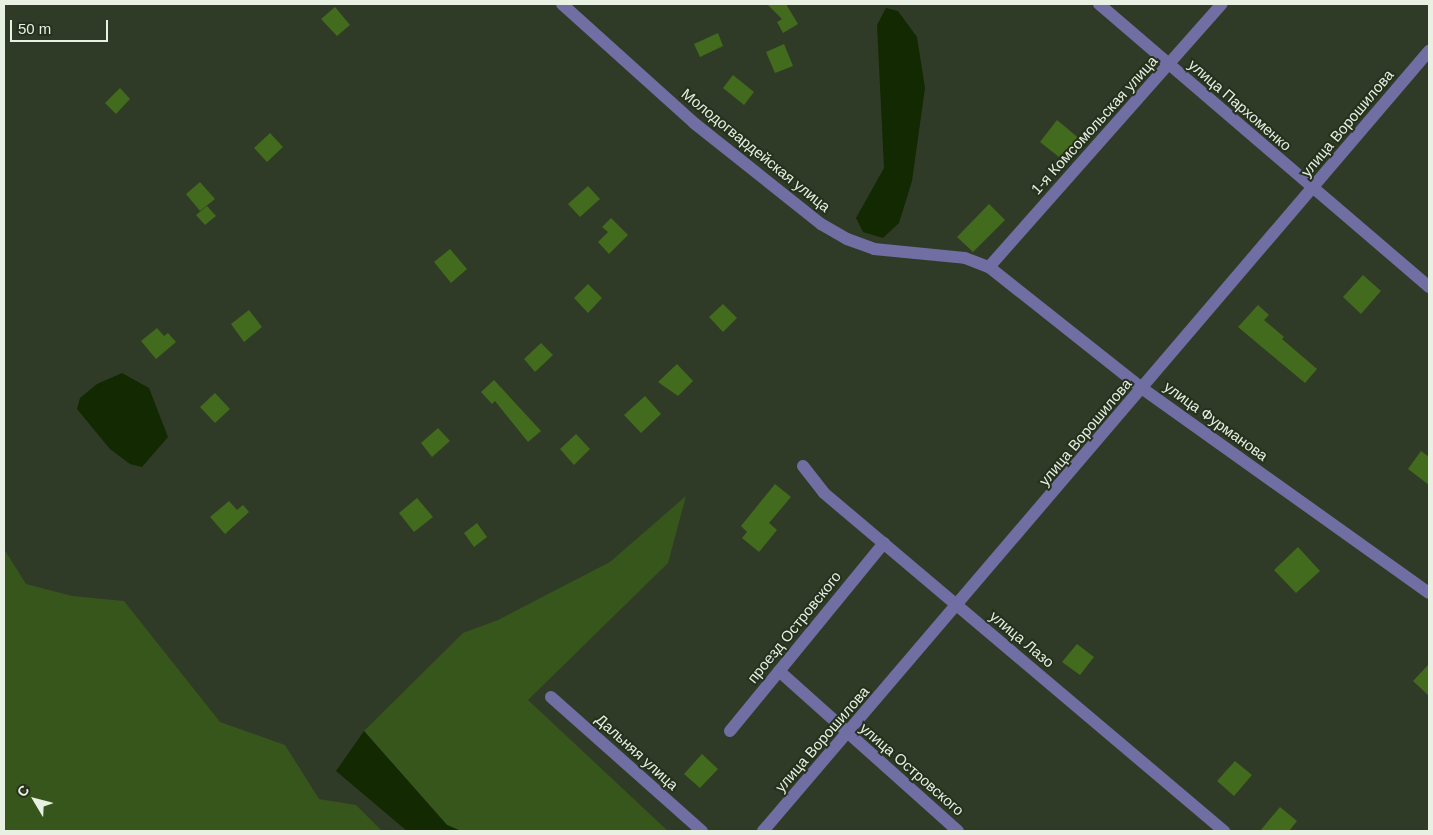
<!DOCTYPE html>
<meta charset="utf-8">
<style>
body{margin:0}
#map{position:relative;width:1433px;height:835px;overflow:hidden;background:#2f3b27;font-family:Arial,sans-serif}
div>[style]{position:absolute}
.green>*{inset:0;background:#36561c}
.water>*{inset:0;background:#132901}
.building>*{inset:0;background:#426b1e}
.minor>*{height:12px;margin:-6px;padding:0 6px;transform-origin:6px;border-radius:6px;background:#706ea2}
span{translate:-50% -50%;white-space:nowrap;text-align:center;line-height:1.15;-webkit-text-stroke:4px #25311d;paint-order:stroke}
.street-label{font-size:15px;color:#e8efe3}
.frame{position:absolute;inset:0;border:5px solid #e8efe3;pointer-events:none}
.north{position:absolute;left:10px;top:775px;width:50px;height:50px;-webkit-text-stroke:4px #25311d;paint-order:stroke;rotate:307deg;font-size:14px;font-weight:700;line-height:20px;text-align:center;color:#e8efe3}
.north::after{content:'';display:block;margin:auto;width:18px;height:22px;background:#e8efe3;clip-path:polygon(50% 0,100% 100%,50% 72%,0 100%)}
.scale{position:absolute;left:10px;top:20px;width:98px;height:22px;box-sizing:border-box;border:2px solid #e8efe3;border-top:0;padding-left:6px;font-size:15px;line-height:18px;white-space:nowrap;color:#e8efe3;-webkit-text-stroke:4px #25311d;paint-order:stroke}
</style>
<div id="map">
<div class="green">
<i style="clip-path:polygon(686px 496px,668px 563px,528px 700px,668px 831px,461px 831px,447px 825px,364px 731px,463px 633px,498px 620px,610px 562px)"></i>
<i style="clip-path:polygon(4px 549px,26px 584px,72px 596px,124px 601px,220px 722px,285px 745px,319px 799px,356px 805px,382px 831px,4px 831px)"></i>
</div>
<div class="water">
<i style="clip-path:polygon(886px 8px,898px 11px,917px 37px,925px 88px,912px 181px,899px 223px,883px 238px,863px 232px,856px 218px,884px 168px,877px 25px)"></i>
<i style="clip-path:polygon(122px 373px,149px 388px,168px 437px,142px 467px,130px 464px,110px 449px,77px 409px,80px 398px,97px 384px)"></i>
<i style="clip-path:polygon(364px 731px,447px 825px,461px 831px,407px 831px,336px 771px)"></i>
</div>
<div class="building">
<i style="clip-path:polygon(767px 4px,786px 4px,798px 24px,783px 33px,777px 22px,782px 19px)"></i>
<i style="clip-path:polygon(335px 7px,350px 25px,337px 36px,321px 19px)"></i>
<i style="clip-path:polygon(718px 33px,723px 46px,700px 57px,694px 44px)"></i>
<i style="clip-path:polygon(784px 44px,793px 66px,775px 73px,766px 52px)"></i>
<i style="clip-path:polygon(733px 75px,754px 92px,744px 105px,723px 88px)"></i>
<i style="clip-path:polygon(120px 88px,130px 99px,116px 114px,105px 103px)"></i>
<i style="clip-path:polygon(1057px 120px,1081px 140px,1064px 161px,1040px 142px)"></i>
<i style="clip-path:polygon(270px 133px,283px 147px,267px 162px,254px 148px)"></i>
<i style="clip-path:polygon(200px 182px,215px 199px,200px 211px,186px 194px)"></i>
<i style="clip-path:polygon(588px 186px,600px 199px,580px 217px,568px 204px)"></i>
<i style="clip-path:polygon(989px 204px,1005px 220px,973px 252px,957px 237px)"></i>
<i style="clip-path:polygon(207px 206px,216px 216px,205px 225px,196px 215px)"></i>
<i style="clip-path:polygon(611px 218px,628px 235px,609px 254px,598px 242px,608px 232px,602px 227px)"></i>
<i style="clip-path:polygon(450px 249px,467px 269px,451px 283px,434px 262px)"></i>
<i style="clip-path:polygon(1363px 275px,1381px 291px,1361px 314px,1343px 297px)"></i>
<i style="clip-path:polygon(588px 284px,602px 298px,588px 313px,574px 298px)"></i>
<i style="clip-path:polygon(723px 304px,737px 318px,723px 332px,709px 317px)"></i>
<i style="clip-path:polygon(1258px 305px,1269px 315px,1264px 320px,1284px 337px,1282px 339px,1317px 369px,1305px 383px,1238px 327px)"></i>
<i style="clip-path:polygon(249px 310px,262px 327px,244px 342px,231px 324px)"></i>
<i style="clip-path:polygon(157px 328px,164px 336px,168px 333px,176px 342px,156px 359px,141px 341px)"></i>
<i style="clip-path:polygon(541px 343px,553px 355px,535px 372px,524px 359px)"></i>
<i style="clip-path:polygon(677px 364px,693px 381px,678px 396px,658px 382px)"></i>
<i style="clip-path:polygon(494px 380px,541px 431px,528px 442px,495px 401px,492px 404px,481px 392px)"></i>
<i style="clip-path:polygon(215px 393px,230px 409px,215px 423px,200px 407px)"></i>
<i style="clip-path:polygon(645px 396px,661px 414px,641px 433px,624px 415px)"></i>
<i style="clip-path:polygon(438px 428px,450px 441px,432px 457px,421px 443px)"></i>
<i style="clip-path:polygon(576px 434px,590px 449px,574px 465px,560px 449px)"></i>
<i style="clip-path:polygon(1421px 451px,1429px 457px,1429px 485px,1408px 469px)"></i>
<i style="clip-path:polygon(775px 484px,791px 497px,769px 523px,777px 530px,759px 552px,742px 538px,747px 532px,741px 526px)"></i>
<i style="clip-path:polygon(417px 498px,433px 517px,414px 532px,399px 513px)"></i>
<i style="clip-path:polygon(229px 501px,237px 510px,243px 505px,249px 512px,225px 534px,210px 517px)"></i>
<i style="clip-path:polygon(477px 523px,487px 537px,474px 547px,464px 533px)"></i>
<i style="clip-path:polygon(1298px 547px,1320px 571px,1296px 593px,1274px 570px)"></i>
<i style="clip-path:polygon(1077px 644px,1094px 657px,1080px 675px,1062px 662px)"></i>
<i style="clip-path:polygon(1429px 664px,1429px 696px,1413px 681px)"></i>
<i style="clip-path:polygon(702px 754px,718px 769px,700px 788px,684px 774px)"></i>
<i style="clip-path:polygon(1235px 761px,1252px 775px,1234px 796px,1217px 781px)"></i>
<i style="clip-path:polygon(1280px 807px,1297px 821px,1289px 831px,1260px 831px)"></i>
</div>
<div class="minor">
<i style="left:562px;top:4px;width:178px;rotate:42deg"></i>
<i style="left:694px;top:123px;width:162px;rotate:38.5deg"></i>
<i style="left:821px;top:224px;width:30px;rotate:30deg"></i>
<i style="left:847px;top:239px;width:29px;rotate:20deg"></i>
<i style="left:874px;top:249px;width:91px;rotate:5.6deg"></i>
<i style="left:965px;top:258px;width:26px;rotate:21deg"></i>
<i style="left:989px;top:267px;width:196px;rotate:38.4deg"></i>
<i style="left:1143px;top:389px;width:351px;rotate:35.5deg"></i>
<i style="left:1099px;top:4px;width:435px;rotate:40.6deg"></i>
<i style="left:989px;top:267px;width:351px;rotate:-48.5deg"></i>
<i style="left:803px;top:466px;width:34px;rotate:52deg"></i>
<i style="left:824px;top:493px;width:524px;rotate:40.2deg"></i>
<i style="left:779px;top:671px;width:240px;rotate:41.8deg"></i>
<i style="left:551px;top:697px;width:202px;rotate:41.6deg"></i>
<i style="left:730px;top:731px;width:243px;rotate:-50.7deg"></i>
<i style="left:763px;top:831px;width:1026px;rotate:-49.51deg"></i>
</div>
<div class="street-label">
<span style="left:1240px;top:105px;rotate:41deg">улица Пархоменко</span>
<span style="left:1347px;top:123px;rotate:-50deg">улица Ворошилова</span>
<span style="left:1094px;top:125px;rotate:-48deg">1-я Комсомольская улица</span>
<span style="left:756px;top:150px;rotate:39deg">Молодогвардейская улица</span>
<span style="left:1216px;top:421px;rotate:36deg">улица Фурманова</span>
<span style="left:1085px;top:432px;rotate:-50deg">улица Ворошилова</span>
<span style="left:794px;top:627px;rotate:-51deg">проезд Островского</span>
<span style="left:1022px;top:639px;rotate:40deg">улица Лазо</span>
<span style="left:822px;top:739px;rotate:-49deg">улица Ворошилова</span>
<span style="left:637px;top:752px;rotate:42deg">Дальняя улица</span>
<span style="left:912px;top:769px;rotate:41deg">улица Островского</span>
</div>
<div class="frame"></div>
<div class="north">С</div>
<div class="scale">50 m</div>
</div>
